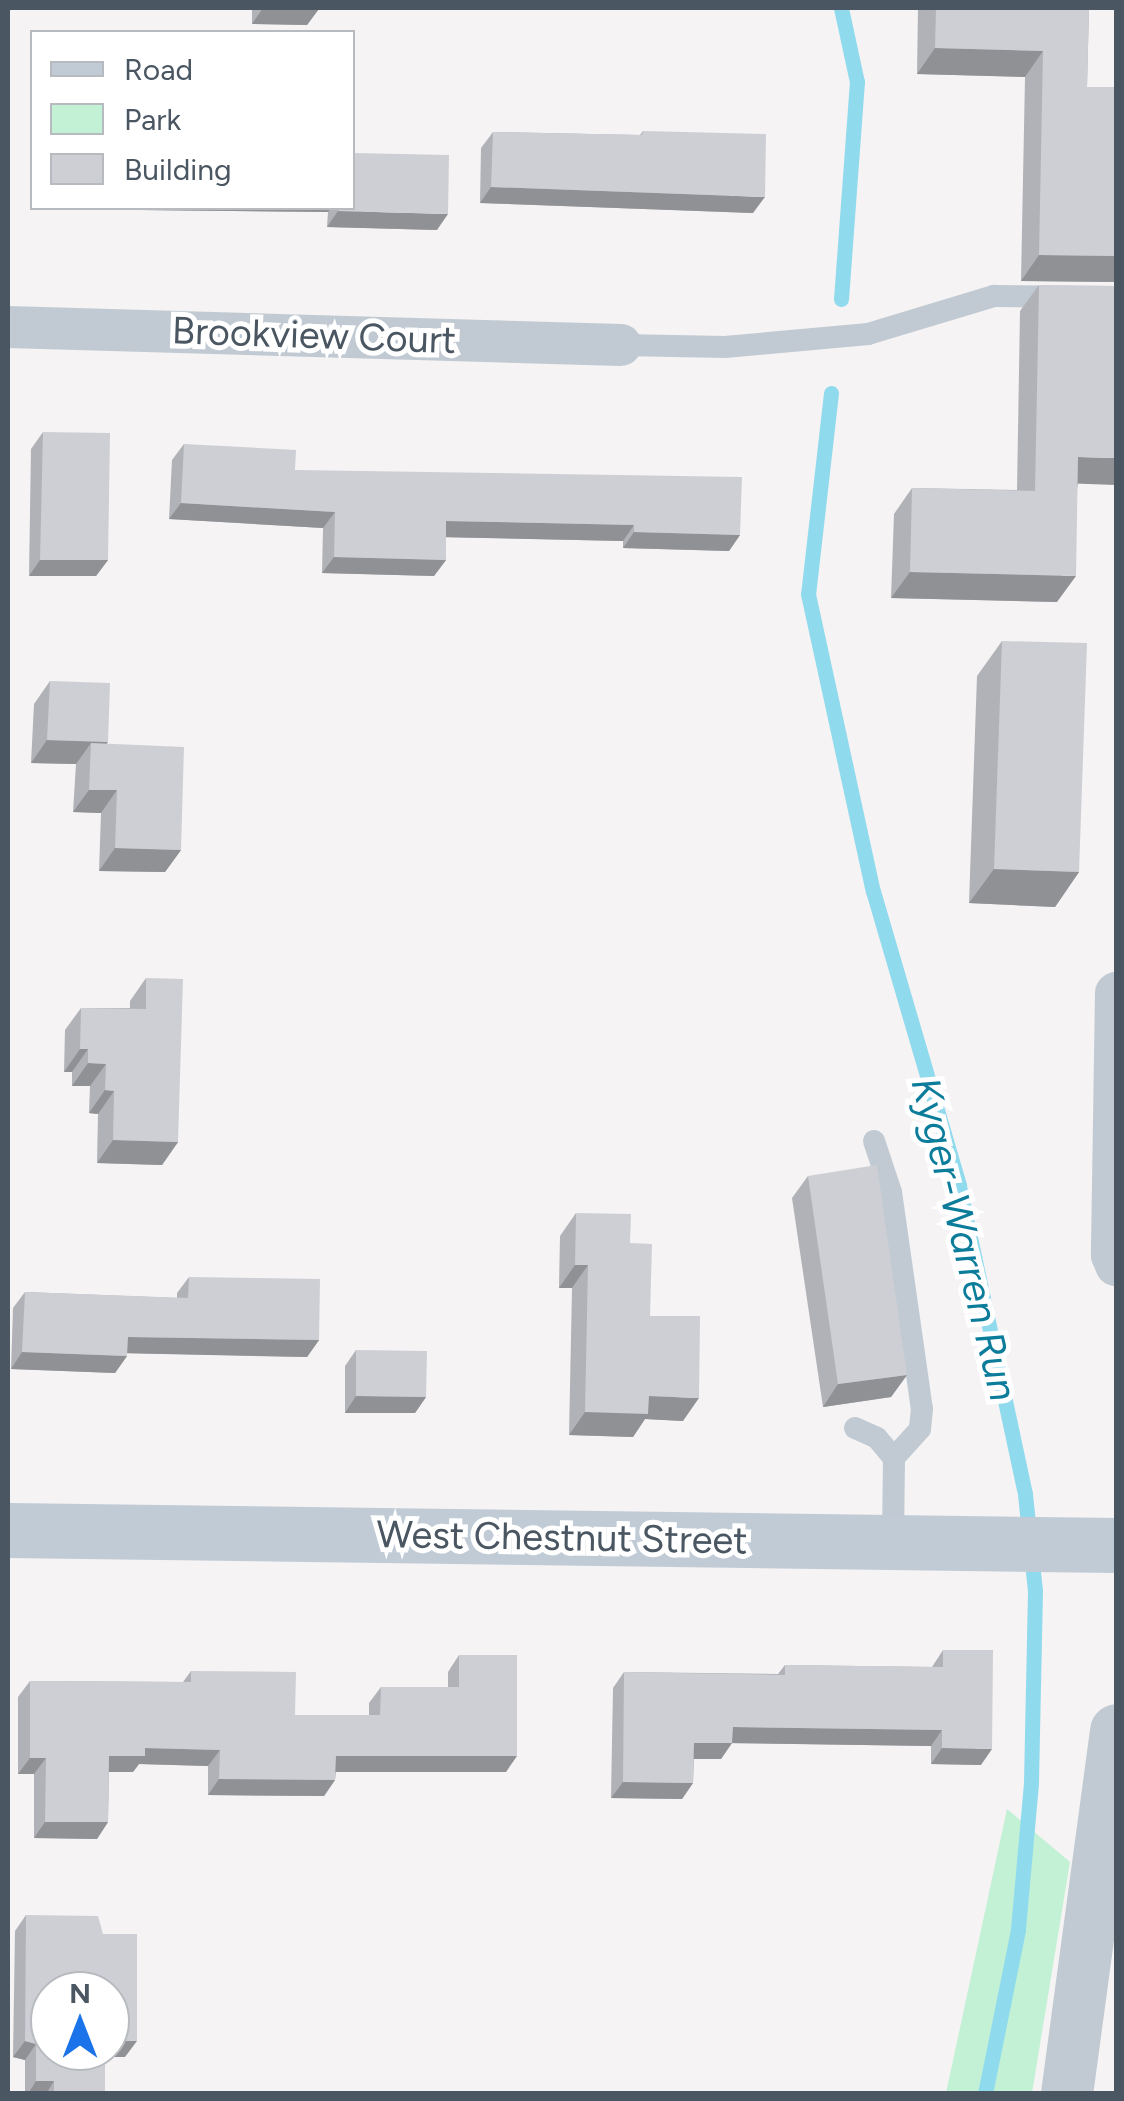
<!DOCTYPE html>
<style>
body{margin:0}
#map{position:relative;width:1124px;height:2101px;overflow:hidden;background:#f5f3f3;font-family:Figtree,sans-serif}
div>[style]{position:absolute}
.green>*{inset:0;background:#c3f1d5}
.stream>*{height:15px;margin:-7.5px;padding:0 7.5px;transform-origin:7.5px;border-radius:7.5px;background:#90daee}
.service>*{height:22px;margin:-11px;padding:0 11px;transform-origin:11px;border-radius:11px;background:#c1cad2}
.minor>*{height:42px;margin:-21px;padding:0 21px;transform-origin:21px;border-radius:21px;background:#c1cad2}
.tertiary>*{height:52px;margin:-26px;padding:0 26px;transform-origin:26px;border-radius:26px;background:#c1cad2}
.secondary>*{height:55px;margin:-27.5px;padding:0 27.5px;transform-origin:27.5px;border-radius:27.5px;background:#c1cbd6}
.wall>*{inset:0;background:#b0b2b7}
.shaded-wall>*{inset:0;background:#909195}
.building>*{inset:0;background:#cdcfd5}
span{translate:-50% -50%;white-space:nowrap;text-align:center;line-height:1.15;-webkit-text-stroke:10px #fff;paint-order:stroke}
.street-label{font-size:38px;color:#4a5661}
.water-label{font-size:40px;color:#0c7c9b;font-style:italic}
.frame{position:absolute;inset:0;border:10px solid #4a5661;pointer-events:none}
.legend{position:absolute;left:30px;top:30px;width:325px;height:180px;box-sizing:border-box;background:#fff;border:2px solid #b7bbc0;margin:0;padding:12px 18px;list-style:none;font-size:30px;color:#4a5661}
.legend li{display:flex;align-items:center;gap:20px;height:50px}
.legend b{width:50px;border:2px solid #b7bbc0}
.north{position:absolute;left:30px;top:1971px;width:100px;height:100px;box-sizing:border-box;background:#fff;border:2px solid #b7bbc0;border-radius:50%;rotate:0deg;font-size:28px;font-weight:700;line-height:40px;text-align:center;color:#4a5661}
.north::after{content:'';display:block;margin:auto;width:35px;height:45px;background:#1a73e8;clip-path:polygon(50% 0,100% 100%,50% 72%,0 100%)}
</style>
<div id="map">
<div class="green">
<i style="clip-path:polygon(1007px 1809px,1070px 1862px,1032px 2093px,946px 2093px)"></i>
</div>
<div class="stream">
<i style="left:841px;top:299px;width:218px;rotate:-85.8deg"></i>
<i style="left:857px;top:82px;width:76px;rotate:-102.2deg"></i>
<i style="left:831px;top:393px;width:202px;rotate:96.5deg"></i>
<i style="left:808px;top:594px;width:304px;rotate:77.7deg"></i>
<i style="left:873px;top:891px;width:307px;rotate:73.7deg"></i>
<i style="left:959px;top:1186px;width:315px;rotate:77.9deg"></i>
<i style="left:1025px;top:1494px;width:98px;rotate:84.1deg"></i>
<i style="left:1035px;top:1591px;width:192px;rotate:91.2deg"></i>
<i style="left:1031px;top:1783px;width:148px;rotate:95.1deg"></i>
<i style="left:1018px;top:1930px;width:167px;rotate:101.4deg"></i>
</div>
<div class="service">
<i style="left:621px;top:345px;width:104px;rotate:1.1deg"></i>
<i style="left:725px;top:347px;width:144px;rotate:-5.2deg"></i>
<i style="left:868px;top:334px;width:132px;rotate:-16.8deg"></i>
<i style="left:994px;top:296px;width:122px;rotate:0.5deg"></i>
<i style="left:874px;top:1141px;width:54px;rotate:71.6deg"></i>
<i style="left:891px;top:1192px;width:219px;rotate:81.9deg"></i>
<i style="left:922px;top:1409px;width:20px;rotate:96deg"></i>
<i style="left:920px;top:1429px;width:39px;rotate:132deg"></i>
<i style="left:894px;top:1458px;width:85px;rotate:90.7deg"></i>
<i style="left:855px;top:1428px;width:24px;rotate:24deg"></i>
<i style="left:877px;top:1438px;width:26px;rotate:50deg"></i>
</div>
<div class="minor">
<i style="left:8px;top:327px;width:613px;rotate:1.68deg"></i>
<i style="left:1116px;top:993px;width:262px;rotate:90.9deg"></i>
<i style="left:1112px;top:1255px;width:11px;rotate:68deg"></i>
</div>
<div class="tertiary">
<i style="left:1067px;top:2094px;width:367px;rotate:-82.3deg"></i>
</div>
<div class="secondary">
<i style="left:8px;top:1530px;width:1108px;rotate:0.78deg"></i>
</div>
<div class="wall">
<i style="clip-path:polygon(252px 8px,319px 8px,307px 25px,252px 24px)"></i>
<i style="clip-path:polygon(918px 8px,1089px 8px,1087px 87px,1116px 87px,1116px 282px,1021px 281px,1025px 77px,917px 74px)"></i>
<i style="clip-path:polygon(643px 131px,753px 213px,480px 203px,481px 148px,493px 132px,640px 135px)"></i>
<i style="clip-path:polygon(48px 208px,352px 208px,437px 230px,327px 227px,328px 212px,48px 209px)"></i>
<i style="clip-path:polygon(1039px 285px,1078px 484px,1057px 602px,891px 598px,894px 514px,912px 488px,1017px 490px,1020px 311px)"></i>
<i style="clip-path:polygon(43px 432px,108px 560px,96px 576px,29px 576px,31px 449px)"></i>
<i style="clip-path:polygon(184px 444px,295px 470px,740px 535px,729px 551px,623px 548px,623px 541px,446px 537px,446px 560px,434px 576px,322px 573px,323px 528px,169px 519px,172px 460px)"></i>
<i style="clip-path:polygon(1002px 641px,1079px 872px,1055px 907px,969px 903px,977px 676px)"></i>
<i style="clip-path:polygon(50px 681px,107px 744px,181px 850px,165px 872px,99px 871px,101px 813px,73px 812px,76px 764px,31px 763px,34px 704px)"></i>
<i style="clip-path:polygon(146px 978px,178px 1142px,162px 1165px,97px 1163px,98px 1114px,89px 1113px,90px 1086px,72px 1086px,72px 1072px,64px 1072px,65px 1030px,81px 1008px,130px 1008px,130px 1001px)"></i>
<i style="clip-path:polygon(808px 1176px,907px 1375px,891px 1397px,823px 1407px,792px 1198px)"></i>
<i style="clip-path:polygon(576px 1213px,630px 1243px,650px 1316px,683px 1421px,645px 1419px,633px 1437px,569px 1435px,572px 1288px,559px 1288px,560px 1236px)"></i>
<i style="clip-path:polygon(189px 1277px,319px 1340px,307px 1357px,127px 1353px,127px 1356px,115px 1373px,11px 1369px,13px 1308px,25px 1292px,177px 1298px,177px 1293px)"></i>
<i style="clip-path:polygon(356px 1350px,426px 1397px,415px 1413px,345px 1413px,345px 1366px)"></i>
<i style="clip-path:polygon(943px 1650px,981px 1765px,931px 1764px,931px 1746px,732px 1743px,721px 1759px,694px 1759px,693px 1783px,682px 1799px,611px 1798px,613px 1688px,624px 1672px,778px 1674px,785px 1665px,932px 1667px)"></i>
<i style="clip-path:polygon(459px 1655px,506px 1772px,336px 1772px,335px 1780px,324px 1796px,208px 1795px,208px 1766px,139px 1764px,133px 1772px,109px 1772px,108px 1822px,97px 1839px,34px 1838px,34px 1774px,18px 1774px,18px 1697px,30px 1681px,183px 1682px,191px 1671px,295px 1715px,369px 1715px,369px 1703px,381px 1687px,448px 1687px,448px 1672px)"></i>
<i style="clip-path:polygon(26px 1915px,125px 2057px,105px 2057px,105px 2094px,25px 2094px,25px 2060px,13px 2057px,15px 1931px)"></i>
</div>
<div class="shaded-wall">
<i style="clip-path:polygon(263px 8px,319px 9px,307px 25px,252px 24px)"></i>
<i style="clip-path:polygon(935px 48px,1043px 51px,1025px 77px,917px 74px)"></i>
<i style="clip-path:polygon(491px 187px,765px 197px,753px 213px,480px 203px)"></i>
<i style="clip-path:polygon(49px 208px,331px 208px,328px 212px,48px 209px)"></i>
<i style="clip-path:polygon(338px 211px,448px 214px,437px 230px,327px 227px)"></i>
<i style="clip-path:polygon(1039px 255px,1116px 256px,1116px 282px,1021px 281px)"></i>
<i style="clip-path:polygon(1078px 457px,1116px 458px,1116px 485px,1060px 483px)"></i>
<i style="clip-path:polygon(181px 503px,335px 512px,323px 528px,169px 519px)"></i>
<i style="clip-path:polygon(446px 521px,634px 525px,623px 541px,435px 537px)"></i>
<i style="clip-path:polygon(634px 532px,740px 535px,729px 551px,623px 548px)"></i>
<i style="clip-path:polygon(334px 557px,446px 560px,434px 576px,322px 573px)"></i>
<i style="clip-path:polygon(40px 560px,108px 560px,96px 576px,29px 576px)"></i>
<i style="clip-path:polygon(910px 572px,1076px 576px,1057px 602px,891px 598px)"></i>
<i style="clip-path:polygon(47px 740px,108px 742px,93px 765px,91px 743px,76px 764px,31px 763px)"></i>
<i style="clip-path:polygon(89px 790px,117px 790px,101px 813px,73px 812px)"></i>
<i style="clip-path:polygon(115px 848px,181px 850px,165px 872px,99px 871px)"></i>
<i style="clip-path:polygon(994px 869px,1079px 872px,1055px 907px,969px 903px)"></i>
<i style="clip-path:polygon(80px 1049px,88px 1049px,72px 1072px,64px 1072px)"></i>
<i style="clip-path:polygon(88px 1063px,106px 1064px,90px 1086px,72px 1086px)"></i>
<i style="clip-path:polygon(105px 1090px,114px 1091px,98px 1114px,89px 1113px)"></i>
<i style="clip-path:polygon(113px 1140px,178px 1142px,162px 1165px,97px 1163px)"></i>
<i style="clip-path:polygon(575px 1265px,588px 1265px,572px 1288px,559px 1288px)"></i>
<i style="clip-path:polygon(128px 1337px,319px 1340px,307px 1357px,116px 1353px)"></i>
<i style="clip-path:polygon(22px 1352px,127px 1356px,115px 1373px,11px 1369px)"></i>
<i style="clip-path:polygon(907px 1375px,891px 1397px,823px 1407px,838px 1384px)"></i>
<i style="clip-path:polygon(356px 1396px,426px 1397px,415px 1413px,345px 1413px)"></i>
<i style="clip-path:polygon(649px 1396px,699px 1398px,683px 1421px,645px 1419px,633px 1437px,569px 1435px,585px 1412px)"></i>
<i style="clip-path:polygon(733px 1727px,942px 1730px,931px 1746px,721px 1743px)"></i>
<i style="clip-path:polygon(694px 1743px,732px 1743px,721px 1759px,683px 1759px)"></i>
<i style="clip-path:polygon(145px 1748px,220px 1750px,208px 1766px,139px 1764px,133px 1772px,98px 1772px,109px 1756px)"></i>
<i style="clip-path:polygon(942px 1748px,992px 1749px,981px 1765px,931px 1764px)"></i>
<i style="clip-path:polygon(336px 1756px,517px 1756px,506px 1772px,325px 1772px)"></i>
<i style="clip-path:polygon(30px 1758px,46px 1758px,34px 1774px,18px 1774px)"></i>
<i style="clip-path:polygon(219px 1779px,335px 1780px,324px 1796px,208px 1795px)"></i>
<i style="clip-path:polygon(623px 1782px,693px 1783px,682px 1799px,611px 1798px)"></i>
<i style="clip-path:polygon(45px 1822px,108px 1822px,97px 1839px,34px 1838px)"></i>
<i style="clip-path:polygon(25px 2041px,36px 2044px,25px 2060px,13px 2057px)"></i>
<i style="clip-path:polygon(110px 2041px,137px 2041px,125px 2057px,94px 2057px,98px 2051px,110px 2051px)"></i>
<i style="clip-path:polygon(36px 2081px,54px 2081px,46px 2094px,28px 2094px)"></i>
</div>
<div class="building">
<i style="clip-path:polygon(263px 8px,319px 8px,319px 9px)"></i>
<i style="clip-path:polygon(936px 8px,1089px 8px,1087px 87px,1116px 87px,1116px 256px,1039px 255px,1043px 51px,935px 48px)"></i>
<i style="clip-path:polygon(643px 131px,766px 134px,765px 197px,491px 187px,493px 132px,642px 135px)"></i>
<i style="clip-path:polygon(352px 153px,449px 155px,448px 214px,338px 211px,339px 208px,352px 208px)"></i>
<i style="clip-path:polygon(1039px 285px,1116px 286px,1116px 458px,1078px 457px,1076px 576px,910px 572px,912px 488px,1035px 491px)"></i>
<i style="clip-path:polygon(43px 432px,110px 433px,108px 560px,40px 560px)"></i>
<i style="clip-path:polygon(184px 444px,296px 450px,295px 470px,742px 477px,740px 535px,634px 532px,634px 525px,446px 521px,446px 560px,334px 557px,335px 512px,181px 503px)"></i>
<i style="clip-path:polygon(1002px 641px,1087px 643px,1079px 872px,994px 869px)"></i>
<i style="clip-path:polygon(50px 681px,110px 683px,108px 742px,47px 740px)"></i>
<i style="clip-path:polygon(91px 743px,184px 747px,181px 850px,115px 848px,117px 790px,89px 790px)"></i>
<i style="clip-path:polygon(146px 978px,183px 979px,178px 1142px,113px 1140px,114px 1091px,105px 1090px,106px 1064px,88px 1063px,88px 1049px,80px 1049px,81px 1008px,146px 1009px)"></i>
<i style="clip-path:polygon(877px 1165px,907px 1375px,838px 1384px,808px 1176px)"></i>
<i style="clip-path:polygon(576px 1213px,631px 1214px,630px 1243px,652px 1244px,650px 1316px,700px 1316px,699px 1398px,649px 1396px,648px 1414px,585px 1412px,588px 1265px,575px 1265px)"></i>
<i style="clip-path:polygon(189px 1277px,320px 1279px,319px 1340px,128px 1337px,127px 1356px,22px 1352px,25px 1292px,188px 1298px)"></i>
<i style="clip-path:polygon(356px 1350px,427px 1351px,426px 1397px,356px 1396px)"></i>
<i style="clip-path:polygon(943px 1650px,993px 1650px,992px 1749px,942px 1748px,942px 1730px,733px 1727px,732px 1743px,694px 1743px,693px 1783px,623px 1782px,624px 1672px,785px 1675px,785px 1665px,943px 1667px)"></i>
<i style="clip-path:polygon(459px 1655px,517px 1655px,517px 1756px,336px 1756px,335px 1780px,219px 1779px,220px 1750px,145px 1748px,145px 1756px,109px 1756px,108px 1822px,45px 1822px,46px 1758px,30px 1758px,30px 1681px,191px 1682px,191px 1671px,296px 1672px,295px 1715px,380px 1715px,381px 1687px,459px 1687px)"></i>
<i style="clip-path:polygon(26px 1915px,98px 1916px,103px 1934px,137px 1934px,137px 2041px,110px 2041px,110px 1991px,50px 1991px,50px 2051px,105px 2051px,105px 2094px,54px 2094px,54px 2081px,36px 2081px,36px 2044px,25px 2041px)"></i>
</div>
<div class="street-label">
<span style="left:314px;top:336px;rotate:2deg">Brookview Court</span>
<span style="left:562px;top:1538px;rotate:1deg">West Chestnut Street</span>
</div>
<div class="water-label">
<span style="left:965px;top:1239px;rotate:76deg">Kyger-Warren Run</span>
</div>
<div class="frame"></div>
<ul class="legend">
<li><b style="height:12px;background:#c1cbd6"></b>Road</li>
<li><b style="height:28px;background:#c3f1d5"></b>Park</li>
<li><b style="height:28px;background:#cdcfd5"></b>Building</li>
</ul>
<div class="north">N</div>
</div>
